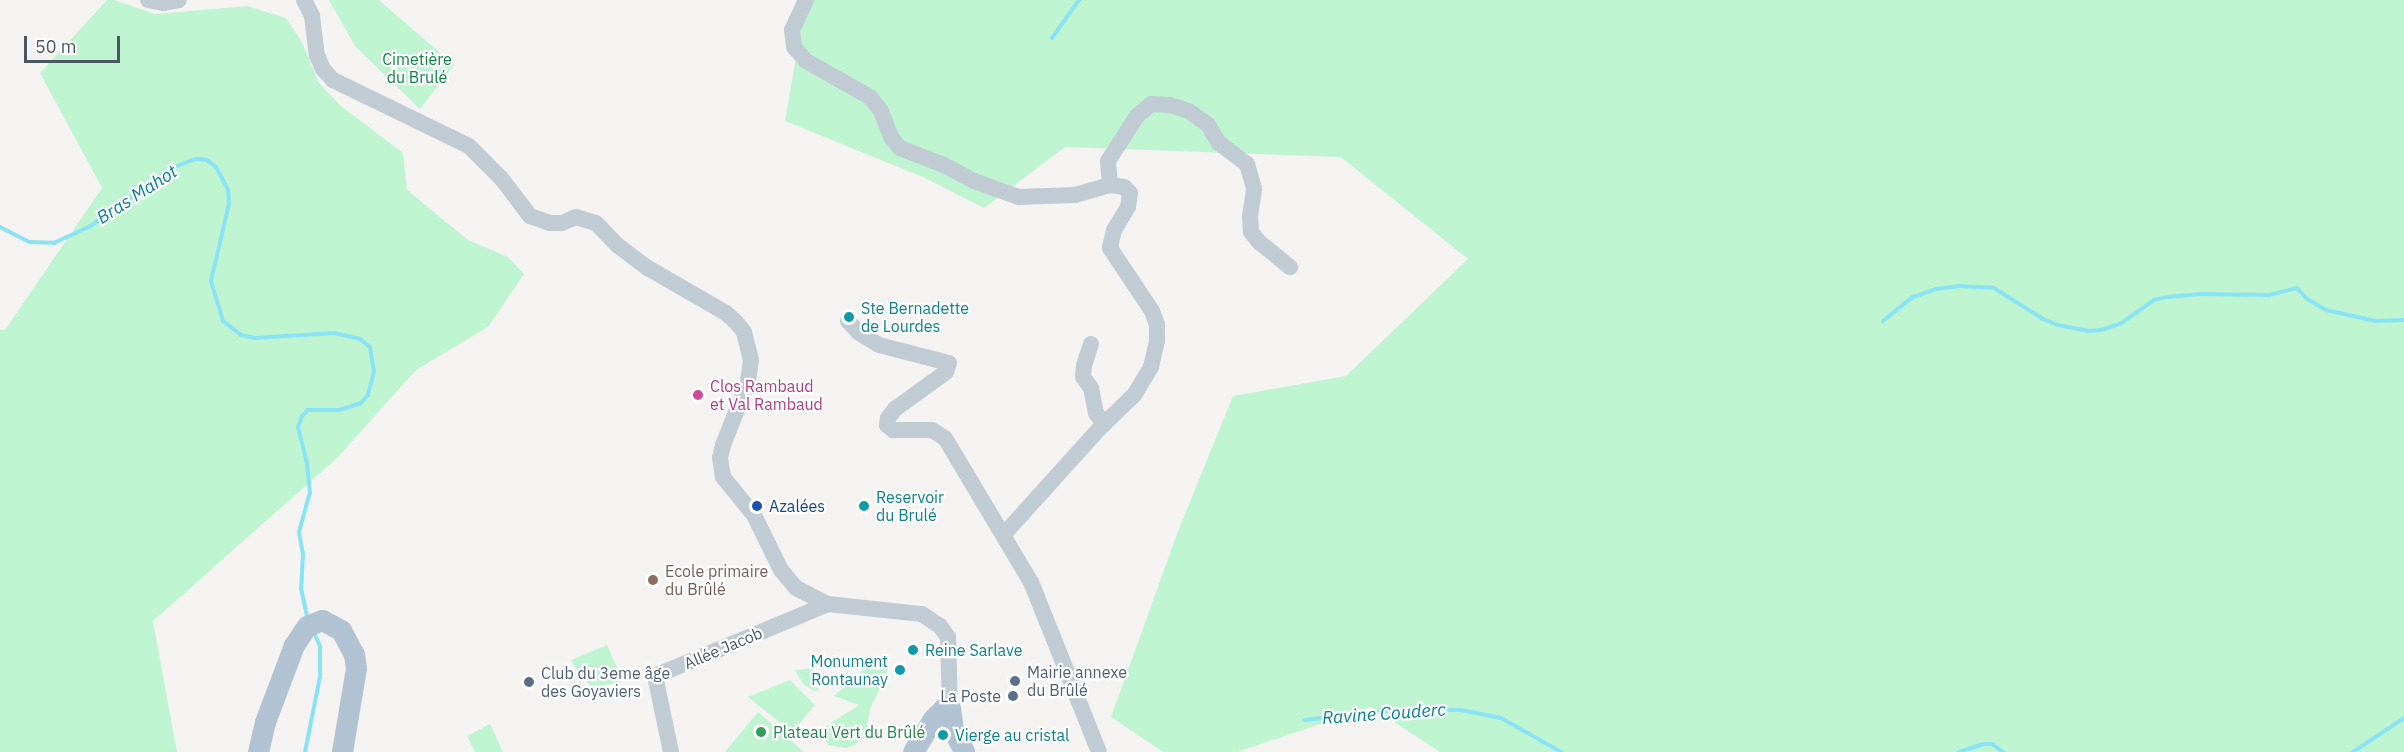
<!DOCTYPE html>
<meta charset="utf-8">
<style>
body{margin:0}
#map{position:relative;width:2404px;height:752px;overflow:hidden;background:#f5f2f2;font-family:"IBM Plex Sans",sans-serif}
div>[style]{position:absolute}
.green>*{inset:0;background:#bff4d1}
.stream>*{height:4px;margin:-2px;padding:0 2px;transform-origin:2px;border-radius:2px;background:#8ae3f4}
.minor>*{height:16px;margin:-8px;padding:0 8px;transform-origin:8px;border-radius:8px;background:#c0cbd3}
.major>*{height:21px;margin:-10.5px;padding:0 10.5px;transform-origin:10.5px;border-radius:10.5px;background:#b1c3d2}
.dots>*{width:16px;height:16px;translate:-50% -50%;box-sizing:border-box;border:3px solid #fff;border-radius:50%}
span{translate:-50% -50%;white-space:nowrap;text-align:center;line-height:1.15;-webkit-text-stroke:4.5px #fff;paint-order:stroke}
.park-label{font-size:16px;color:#108645}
.culture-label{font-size:16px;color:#0d838f}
.left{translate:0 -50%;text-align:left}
.right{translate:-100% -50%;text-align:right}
.hotel-label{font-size:16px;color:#b23c85}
.transit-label{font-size:16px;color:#164399}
.education-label{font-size:16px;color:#785e54}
.street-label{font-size:16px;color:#485762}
.service-label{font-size:16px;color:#4e5e75}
.leisure-label{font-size:16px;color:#27864d}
.water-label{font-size:18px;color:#04829a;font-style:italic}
.scale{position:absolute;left:24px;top:36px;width:96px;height:27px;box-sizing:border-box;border:3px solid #485762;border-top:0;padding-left:8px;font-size:18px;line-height:21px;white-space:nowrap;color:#485762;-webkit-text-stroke:4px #fff;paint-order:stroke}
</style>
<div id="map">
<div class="green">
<i style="clip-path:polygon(107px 0,114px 0,155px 14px,248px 6px,286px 18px,302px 42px,319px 83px,341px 106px,403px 153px,407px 190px,468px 240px,508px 257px,524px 274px,488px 327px,416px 370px,337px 458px,153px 621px,177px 752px,0 752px,0 330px,5px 330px,102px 188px,40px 73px)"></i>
<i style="clip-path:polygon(329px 0,379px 0,454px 65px,420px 109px,355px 46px)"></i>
<i style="clip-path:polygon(806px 0,2404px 0,2404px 752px,1440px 752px,1371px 707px,1237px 752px,1163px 752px,1111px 717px,1177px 534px,1233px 396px,1346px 376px,1468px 259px,1341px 157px,1065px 147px,984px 208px,923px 177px,785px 121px)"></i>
<i style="clip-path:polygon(607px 645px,623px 681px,593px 688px,580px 676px,571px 660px)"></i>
<i style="clip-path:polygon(871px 663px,878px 670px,885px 664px,890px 666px,870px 709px,866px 732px,855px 745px,846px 748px,828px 745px,823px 732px,826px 726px,859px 705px,834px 696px)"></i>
<i style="clip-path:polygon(813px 668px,816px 679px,813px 682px,819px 690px,814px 691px,803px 684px,795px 670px)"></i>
<i style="clip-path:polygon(790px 680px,815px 705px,792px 732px,748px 697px)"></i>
<i style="clip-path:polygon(758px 712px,804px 752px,725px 752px)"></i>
<i style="clip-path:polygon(490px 724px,503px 752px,475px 752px,467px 736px)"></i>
</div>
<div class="stream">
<i style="left:1052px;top:38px;width:47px;rotate:-54.6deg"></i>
<i style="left:0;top:227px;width:34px;rotate:27deg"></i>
<i style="left:30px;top:242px;width:24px;rotate:2deg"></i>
<i style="left:54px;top:243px;width:38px;rotate:-25deg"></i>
<i style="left:89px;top:227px;width:102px;rotate:-35.4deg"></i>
<i style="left:172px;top:168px;width:26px;rotate:-21deg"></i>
<i style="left:196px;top:159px;width:11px;rotate:5deg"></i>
<i style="left:207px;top:160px;width:11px;rotate:38deg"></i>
<i style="left:216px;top:167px;width:26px;rotate:62deg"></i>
<i style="left:228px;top:190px;width:14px;rotate:86deg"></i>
<i style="left:229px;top:204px;width:79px;rotate:103.2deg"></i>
<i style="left:211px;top:281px;width:42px;rotate:73.3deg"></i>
<i style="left:223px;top:321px;width:23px;rotate:38deg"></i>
<i style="left:241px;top:335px;width:14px;rotate:12deg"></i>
<i style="left:255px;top:338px;width:79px;rotate:-3.6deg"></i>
<i style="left:334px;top:333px;width:27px;rotate:13deg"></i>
<i style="left:360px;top:339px;width:13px;rotate:39deg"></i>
<i style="left:370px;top:347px;width:25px;rotate:81deg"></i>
<i style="left:374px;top:372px;width:24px;rotate:105deg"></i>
<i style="left:368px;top:395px;width:11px;rotate:131deg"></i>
<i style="left:361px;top:403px;width:22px;rotate:162deg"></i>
<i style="left:340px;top:410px;width:32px;rotate:180deg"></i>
<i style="left:308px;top:410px;width:8px;rotate:135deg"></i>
<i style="left:302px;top:416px;width:12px;rotate:110deg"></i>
<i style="left:298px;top:427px;width:38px;rotate:76deg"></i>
<i style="left:307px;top:464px;width:28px;rotate:84deg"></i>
<i style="left:310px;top:492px;width:41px;rotate:105.4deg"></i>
<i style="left:299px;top:532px;width:22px;rotate:80deg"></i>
<i style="left:303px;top:554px;width:34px;rotate:93deg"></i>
<i style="left:301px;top:588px;width:30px;rotate:78deg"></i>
<i style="left:1883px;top:321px;width:38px;rotate:-39deg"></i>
<i style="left:1913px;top:297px;width:24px;rotate:-19deg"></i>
<i style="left:1936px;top:289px;width:24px;rotate:-7deg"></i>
<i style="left:1960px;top:286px;width:34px;rotate:3deg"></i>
<i style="left:1994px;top:288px;width:58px;rotate:32.3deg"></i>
<i style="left:2043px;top:319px;width:16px;rotate:22deg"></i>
<i style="left:2058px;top:325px;width:31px;rotate:11deg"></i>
<i style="left:2088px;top:331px;width:13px;rotate:-4deg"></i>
<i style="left:2101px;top:330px;width:20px;rotate:-18deg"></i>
<i style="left:2120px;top:324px;width:42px;rotate:-35.2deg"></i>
<i style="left:2154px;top:300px;width:13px;rotate:-13deg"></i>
<i style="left:2167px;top:297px;width:33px;rotate:-5deg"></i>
<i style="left:2200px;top:294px;width:69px;rotate:0.8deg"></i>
<i style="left:2269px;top:295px;width:29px;rotate:-14deg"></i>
<i style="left:2297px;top:288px;width:13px;rotate:48deg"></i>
<i style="left:2306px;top:298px;width:23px;rotate:31deg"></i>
<i style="left:2326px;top:310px;width:51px;rotate:12.4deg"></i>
<i style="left:2376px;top:321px;width:28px;rotate:-2deg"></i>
<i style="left:1305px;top:720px;width:90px;rotate:-6.4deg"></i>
<i style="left:1394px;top:710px;width:67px"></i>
<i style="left:1461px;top:710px;width:41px;rotate:11.3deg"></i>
<i style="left:1501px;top:718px;width:69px;rotate:29.5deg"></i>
<i style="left:305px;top:752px;width:76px;rotate:-78.7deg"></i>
<i style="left:320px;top:677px;width:31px;rotate:-90deg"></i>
<i style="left:320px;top:646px;width:17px;rotate:-114deg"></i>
<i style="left:1959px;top:752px;width:25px;rotate:-18deg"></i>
<i style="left:1983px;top:744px;width:9px"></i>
<i style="left:1992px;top:744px;width:14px;rotate:36deg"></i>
<i style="left:2353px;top:752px;width:61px;rotate:-33.7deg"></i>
</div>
<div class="minor">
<i style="left:148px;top:0;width:16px;rotate:11deg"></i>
<i style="left:164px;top:3px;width:15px;rotate:-11deg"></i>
<i style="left:304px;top:0;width:18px;rotate:63deg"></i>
<i style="left:312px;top:16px;width:39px;rotate:83deg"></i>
<i style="left:317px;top:55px;width:15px;rotate:67deg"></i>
<i style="left:323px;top:69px;width:15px;rotate:48deg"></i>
<i style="left:333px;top:80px;width:151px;rotate:25.9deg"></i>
<i style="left:469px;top:146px;width:45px;rotate:45deg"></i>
<i style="left:501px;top:178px;width:48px;rotate:52.7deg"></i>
<i style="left:530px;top:216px;width:21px;rotate:19deg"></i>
<i style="left:550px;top:223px;width:12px"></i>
<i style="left:562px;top:223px;width:15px;rotate:-23deg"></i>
<i style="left:576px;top:217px;width:21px;rotate:17deg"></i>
<i style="left:596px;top:223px;width:30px;rotate:46deg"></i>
<i style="left:617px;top:245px;width:39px;rotate:37deg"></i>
<i style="left:648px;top:268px;width:90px;rotate:30deg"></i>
<i style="left:726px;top:313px;width:13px;rotate:42deg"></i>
<i style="left:736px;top:322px;width:13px;rotate:51deg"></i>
<i style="left:744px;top:332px;width:29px;rotate:76deg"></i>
<i style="left:751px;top:360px;width:22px;rotate:98deg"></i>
<i style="left:748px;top:382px;width:68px;rotate:111.6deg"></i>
<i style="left:723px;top:445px;width:13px;rotate:103deg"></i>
<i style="left:720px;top:458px;width:19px;rotate:81deg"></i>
<i style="left:723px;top:477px;width:49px;rotate:50.8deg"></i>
<i style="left:754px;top:515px;width:61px;rotate:63.9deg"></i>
<i style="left:781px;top:570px;width:23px;rotate:50deg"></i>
<i style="left:796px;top:588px;width:36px;rotate:27deg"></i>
<i style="left:828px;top:604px;width:95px;rotate:6.1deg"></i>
<i style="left:922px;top:614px;width:22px;rotate:34deg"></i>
<i style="left:940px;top:626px;width:14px;rotate:54deg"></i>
<i style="left:948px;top:637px;width:71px;rotate:88.4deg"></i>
<i style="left:806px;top:0;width:33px;rotate:115deg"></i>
<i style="left:792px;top:30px;width:17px;rotate:83deg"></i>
<i style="left:794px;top:47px;width:18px;rotate:49deg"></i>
<i style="left:806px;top:61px;width:73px;rotate:29.4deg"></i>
<i style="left:870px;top:97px;width:18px;rotate:52deg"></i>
<i style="left:881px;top:111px;width:28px;rotate:69deg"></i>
<i style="left:891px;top:137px;width:14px;rotate:51deg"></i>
<i style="left:900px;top:148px;width:47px;rotate:21.1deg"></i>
<i style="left:944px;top:165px;width:34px;rotate:28deg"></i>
<i style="left:974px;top:181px;width:48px;rotate:19.6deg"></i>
<i style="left:1019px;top:197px;width:56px;rotate:-2deg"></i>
<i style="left:1075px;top:195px;width:36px;rotate:-16deg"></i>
<i style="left:1110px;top:185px;width:14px;rotate:8deg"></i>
<i style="left:1124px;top:187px;width:8px;rotate:45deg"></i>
<i style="left:1130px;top:193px;width:14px;rotate:98deg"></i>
<i style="left:1128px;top:207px;width:27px;rotate:121deg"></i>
<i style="left:1114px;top:230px;width:18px;rotate:103deg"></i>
<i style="left:1110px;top:248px;width:76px;rotate:56.3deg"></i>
<i style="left:1152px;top:311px;width:15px;rotate:70deg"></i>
<i style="left:1157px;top:325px;width:16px;rotate:90deg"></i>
<i style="left:1157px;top:341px;width:27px;rotate:103deg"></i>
<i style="left:1151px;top:367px;width:31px;rotate:121deg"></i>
<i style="left:1135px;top:394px;width:50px;rotate:135.8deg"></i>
<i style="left:1099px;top:429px;width:142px;rotate:132.1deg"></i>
<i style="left:1110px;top:185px;width:24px;rotate:-95deg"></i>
<i style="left:1108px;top:161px;width:54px;rotate:-57.2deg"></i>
<i style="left:1137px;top:116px;width:18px;rotate:-41deg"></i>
<i style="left:1151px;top:104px;width:19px;rotate:3deg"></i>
<i style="left:1170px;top:105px;width:20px;rotate:18deg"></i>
<i style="left:1189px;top:111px;width:24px;rotate:36deg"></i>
<i style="left:1208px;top:125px;width:21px;rotate:59deg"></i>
<i style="left:1219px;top:143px;width:35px;rotate:37deg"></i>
<i style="left:1247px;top:164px;width:26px;rotate:74deg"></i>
<i style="left:1254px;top:189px;width:28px;rotate:98deg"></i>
<i style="left:1250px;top:217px;width:15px;rotate:86deg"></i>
<i style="left:1251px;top:232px;width:13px;rotate:51deg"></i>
<i style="left:1259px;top:242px;width:40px;rotate:39deg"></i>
<i style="left:848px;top:321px;width:16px;rotate:47deg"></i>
<i style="left:859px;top:333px;width:23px;rotate:31deg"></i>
<i style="left:879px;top:345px;width:72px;rotate:14.4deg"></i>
<i style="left:949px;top:363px;width:9px;rotate:108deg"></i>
<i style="left:946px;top:372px;width:63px;rotate:144deg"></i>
<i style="left:895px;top:409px;width:11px;rotate:128deg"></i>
<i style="left:888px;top:418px;width:7px;rotate:98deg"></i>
<i style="left:887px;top:425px;width:8px;rotate:40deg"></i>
<i style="left:893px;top:430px;width:39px"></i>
<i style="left:932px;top:430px;width:15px;rotate:32deg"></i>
<i style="left:945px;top:438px;width:168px;rotate:59.2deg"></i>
<i style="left:1031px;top:582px;width:183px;rotate:68.2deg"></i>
<i style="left:1091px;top:344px;width:22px;rotate:108deg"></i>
<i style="left:1084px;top:365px;width:12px;rotate:95deg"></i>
<i style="left:1083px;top:377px;width:14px;rotate:54deg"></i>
<i style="left:1091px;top:388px;width:25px;rotate:79deg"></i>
<i style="left:1096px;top:413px;width:14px;rotate:54deg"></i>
<i style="left:671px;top:752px;width:78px;rotate:-101.9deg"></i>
<i style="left:655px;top:676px;width:187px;rotate:-22.6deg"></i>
</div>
<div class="major">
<i style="left:258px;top:752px;width:31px;rotate:-77deg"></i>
<i style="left:265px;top:722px;width:82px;rotate:-69.4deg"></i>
<i style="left:294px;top:645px;width:23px;rotate:-56deg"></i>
<i style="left:307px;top:626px;width:16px;rotate:-22deg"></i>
<i style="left:322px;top:620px;width:21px;rotate:28deg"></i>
<i style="left:341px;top:630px;width:27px;rotate:62deg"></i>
<i style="left:354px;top:654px;width:14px;rotate:82deg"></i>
<i style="left:356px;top:668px;width:85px;rotate:99.5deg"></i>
<i style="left:913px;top:752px;width:39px;rotate:-59deg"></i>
<i style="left:933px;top:719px;width:16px;rotate:-45deg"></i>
<i style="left:944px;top:708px;width:6px"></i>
<i style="left:950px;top:708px;width:21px;rotate:82deg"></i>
<i style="left:953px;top:729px;width:25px;rotate:64deg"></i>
</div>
<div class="dots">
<i style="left:849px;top:317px;background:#0f9aa8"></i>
<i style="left:698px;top:395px;background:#d1479c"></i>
<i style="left:757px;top:506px;background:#1a4fb4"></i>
<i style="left:864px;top:506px;background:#0f9aa8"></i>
<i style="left:653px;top:580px;background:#8d6e63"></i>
<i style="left:913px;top:650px;background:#0f9aa8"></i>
<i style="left:900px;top:670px;background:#0f9aa8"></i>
<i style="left:1015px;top:681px;background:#5c6f8a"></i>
<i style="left:529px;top:682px;background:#5c6f8a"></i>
<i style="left:1013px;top:696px;background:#5c6f8a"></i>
<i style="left:761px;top:732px;background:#2e9e5b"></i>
<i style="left:943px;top:735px;background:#0f9aa8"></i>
</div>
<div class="park-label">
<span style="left:417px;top:68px">Cimetière<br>du Brulé</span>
</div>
<div class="culture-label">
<span class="left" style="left:861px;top:317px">Ste Bernadette<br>de Lourdes</span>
<span class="left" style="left:876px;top:506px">Reservoir<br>du Brulé</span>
<span class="left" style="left:925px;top:650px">Reine Sarlave</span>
<span class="right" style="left:888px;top:670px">Monument<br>Rontaunay</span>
<span class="left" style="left:955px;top:735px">Vierge au cristal</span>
</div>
<div class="hotel-label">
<span class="left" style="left:710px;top:395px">Clos Rambaud<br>et Val Rambaud</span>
</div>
<div class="transit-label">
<span class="left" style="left:769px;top:506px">Azalées</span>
</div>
<div class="education-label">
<span class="left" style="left:665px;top:580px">Ecole primaire<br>du Brûlé</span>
</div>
<div class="street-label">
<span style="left:723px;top:648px;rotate:-23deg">Allée Jacob</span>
</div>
<div class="service-label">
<span class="left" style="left:1027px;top:681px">Mairie annexe<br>du Brûlé</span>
<span class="left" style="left:541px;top:682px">Club du 3eme âge<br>des Goyaviers</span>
<span class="right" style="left:1001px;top:696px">La Poste</span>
</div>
<div class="leisure-label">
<span class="left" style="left:773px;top:732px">Plateau Vert du Brûlé</span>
</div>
<div class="water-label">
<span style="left:137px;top:195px;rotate:-33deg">Bras Mahot</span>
<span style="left:1384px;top:714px;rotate:-4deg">Ravine Couderc</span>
</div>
<div class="scale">50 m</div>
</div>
